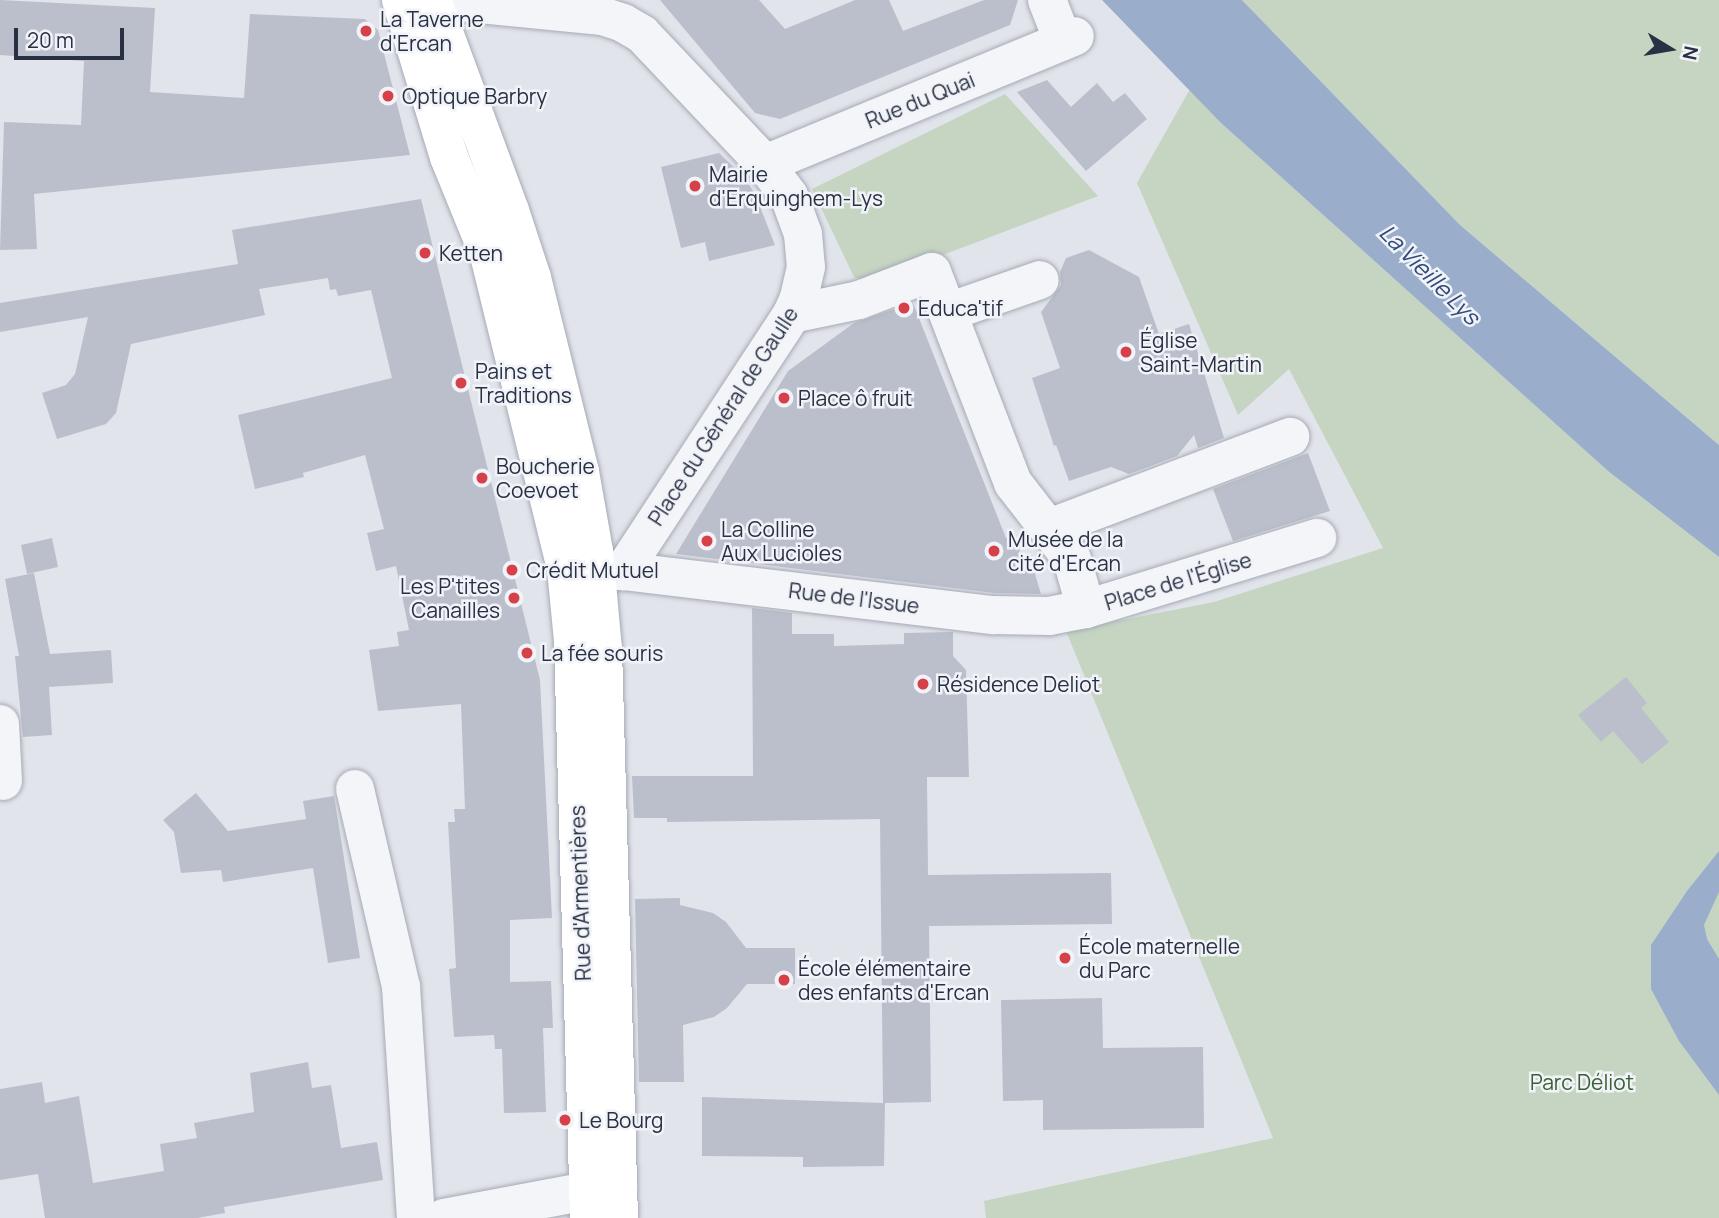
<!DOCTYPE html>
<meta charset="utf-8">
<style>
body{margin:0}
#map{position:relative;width:1719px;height:1218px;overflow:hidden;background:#e1e4eb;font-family:Manrope,sans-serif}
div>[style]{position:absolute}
.green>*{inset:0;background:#c5d5c2}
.water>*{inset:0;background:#9aaecc}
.building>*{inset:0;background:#bbbfcb}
.roads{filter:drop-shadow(0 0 2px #a6aab5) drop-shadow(0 0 2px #a6aab5)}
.minor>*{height:38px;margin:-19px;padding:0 19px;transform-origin:19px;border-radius:19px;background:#f4f5f8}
.major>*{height:38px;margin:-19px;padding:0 19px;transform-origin:19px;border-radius:19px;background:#fff}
.dots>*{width:19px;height:19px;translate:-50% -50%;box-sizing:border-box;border:4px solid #f1f3f8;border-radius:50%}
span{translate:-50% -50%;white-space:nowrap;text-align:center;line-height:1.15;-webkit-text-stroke:5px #f1f3f8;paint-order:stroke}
.poi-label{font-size:21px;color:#283043}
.left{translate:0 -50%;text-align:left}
.right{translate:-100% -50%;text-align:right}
.street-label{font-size:21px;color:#283043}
.park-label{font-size:21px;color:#396035}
.water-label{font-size:23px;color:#304a7a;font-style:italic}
.north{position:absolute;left:1635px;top:14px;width:70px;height:70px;-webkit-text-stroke:5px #f1f3f8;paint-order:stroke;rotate:101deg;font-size:19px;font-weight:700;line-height:28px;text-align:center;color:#283043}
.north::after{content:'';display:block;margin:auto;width:24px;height:32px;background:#283043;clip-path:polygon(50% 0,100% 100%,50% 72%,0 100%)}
.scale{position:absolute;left:14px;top:28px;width:110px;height:32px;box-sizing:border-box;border:4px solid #283043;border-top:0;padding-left:9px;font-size:21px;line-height:24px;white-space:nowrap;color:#283043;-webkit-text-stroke:5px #f1f3f8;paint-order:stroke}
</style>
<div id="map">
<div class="green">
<i style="clip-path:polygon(1242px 0,1719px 0,1719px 445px,1460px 225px)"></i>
<i style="clip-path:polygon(1190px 89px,1221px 123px,1608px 471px,1719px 557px,1719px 1218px,986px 1218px,984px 1201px,1273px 1138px,1066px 631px,1214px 602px,1383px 548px,1289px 369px,1238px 415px,1137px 183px)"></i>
<i style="clip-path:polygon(1005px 94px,1098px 196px,869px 283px,854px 277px,812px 189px)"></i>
</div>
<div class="water">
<i style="clip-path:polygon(1102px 0,1242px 0,1460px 225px,1719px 445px,1719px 557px,1608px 471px,1221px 123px)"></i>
<i style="clip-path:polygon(1719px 851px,1719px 892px,1704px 925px,1707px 939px,1719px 959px,1719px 1095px,1679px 1041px,1651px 989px,1651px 945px,1687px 891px)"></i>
</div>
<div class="building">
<i style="clip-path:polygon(0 0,155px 8px,150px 92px,244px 98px,250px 14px,365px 19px,378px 30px,410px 155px,34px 194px,37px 249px,0 250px,4px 122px,81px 125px,84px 61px,0 55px)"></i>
<i style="clip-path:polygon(660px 0,759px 0,785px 29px,855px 0,889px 0,903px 31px,984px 0,1018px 0,1010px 25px,780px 119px,755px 113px)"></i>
<i style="clip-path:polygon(1047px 80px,1071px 107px,1097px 83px,1113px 102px,1125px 93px,1147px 119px,1086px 171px,1017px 92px)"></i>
<i style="clip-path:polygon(719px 153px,744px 177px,755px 194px,775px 245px,709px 261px,705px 242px,681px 248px,661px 167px)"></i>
<i style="clip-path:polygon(421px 199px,540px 680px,552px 918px,510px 920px,510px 982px,551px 981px,553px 1028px,543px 1028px,546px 1112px,504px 1113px,502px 1049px,495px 1049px,494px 1035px,454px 1037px,449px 969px,456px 968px,448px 822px,455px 822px,454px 809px,465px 809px,461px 704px,378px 711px,369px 650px,399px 646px,397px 632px,409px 630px,396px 566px,376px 571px,367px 533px,384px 529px,365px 455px,303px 473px,304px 477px,255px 489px,238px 415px,392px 378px,371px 290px,338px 296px,336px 289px,330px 290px,328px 278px,259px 289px,265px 315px,131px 344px,116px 413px,106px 424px,57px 439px,42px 393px,66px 385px,75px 374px,88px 317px,0 332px,0 303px,238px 264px,232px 230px)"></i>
<i style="clip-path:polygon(1089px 250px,1139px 277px,1159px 334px,1189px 324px,1224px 438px,1198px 448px,1194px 435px,1177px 456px,1129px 474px,1111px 467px,1069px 481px,1056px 445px,1054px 446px,1032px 378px,1060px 368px,1041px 312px,1061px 285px,1060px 272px,1066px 258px)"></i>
<i style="clip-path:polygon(913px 303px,1006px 538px,1020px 539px,1019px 562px,1032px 564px,1041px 594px,995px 593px,676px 554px,788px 371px,854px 323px)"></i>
<i style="clip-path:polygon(1308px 453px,1330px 511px,1233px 541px,1213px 489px)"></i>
<i style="clip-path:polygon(52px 538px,58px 567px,27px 574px,21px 545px)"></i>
<i style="clip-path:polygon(34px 573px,50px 654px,111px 650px,113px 683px,49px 687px,52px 735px,23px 737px,15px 656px,19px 656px,5px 579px)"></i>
<i style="clip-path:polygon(752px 608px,792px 613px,792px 634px,834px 634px,834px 646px,904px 644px,904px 633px,953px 632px,953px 656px,966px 670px,969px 777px,927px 777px,928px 875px,1111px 873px,1112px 924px,929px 926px,931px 1102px,885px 1103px,884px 1166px,803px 1167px,803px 1157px,702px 1156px,702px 1097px,883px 1103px,880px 819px,667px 822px,667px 818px,634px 818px,632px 776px,753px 776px)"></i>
<i style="clip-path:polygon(1626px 677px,1647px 703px,1641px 708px,1669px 742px,1642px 764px,1613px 731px,1601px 742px,1578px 715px)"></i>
<i style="clip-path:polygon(196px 793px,228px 831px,306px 819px,303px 801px,334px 796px,360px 958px,328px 963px,313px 868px,223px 882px,221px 870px,181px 873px,174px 832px,163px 820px)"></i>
<i style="clip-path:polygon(680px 898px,680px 905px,713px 913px,726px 922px,746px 948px,795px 948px,795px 984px,747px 984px,727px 1008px,714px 1017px,683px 1025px,684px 1082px,639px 1082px,635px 899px)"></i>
<i style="clip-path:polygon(1102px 998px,1103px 1048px,1203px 1047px,1204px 1128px,1043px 1130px,1043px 1100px,1003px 1101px,1001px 1000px)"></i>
<i style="clip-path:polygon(308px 1062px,312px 1088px,331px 1085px,341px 1148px,377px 1142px,383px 1180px,224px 1207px,225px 1213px,197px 1218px,45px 1218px,38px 1174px,0 1180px,0 1089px,42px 1082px,45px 1103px,79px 1096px,93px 1183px,164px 1171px,160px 1144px,197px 1138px,194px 1123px,254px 1112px,250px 1073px)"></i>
</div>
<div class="roads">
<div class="minor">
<i style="left:439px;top:0;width:164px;rotate:5.6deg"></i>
<i style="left:602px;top:16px;width:22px;rotate:18deg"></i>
<i style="left:623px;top:23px;width:22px;rotate:30deg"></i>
<i style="left:642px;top:34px;width:179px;rotate:46.6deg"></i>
<i style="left:765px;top:164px;width:40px;rotate:53deg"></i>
<i style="left:789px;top:196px;width:40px;rotate:69.8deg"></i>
<i style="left:803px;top:234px;width:33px;rotate:85deg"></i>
<i style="left:806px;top:267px;width:32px;rotate:103deg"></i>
<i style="left:799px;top:298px;width:17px;rotate:114deg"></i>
<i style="left:792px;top:314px;width:308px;rotate:123.3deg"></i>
<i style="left:623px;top:571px;width:57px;rotate:-178deg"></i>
<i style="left:1047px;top:0;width:44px;rotate:68.7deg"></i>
<i style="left:765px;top:164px;width:335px;rotate:-22.4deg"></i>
<i style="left:948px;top:312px;width:97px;rotate:-19.2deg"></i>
<i style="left:792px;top:314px;width:68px;rotate:-11.8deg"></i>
<i style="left:859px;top:300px;width:78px;rotate:-21deg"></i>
<i style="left:932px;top:272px;width:226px;rotate:69deg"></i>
<i style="left:1013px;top:483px;width:96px;rotate:52.2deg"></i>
<i style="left:1072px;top:559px;width:52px;rotate:74.4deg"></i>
<i style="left:1049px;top:528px;width:258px;rotate:-20.7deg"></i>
<i style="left:623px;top:571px;width:374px;rotate:6.8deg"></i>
<i style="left:994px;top:615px;width:55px;rotate:1deg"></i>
<i style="left:1049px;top:616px;width:38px;rotate:-11deg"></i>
<i style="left:1086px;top:609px;width:242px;rotate:-17.1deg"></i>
<i style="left:0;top:724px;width:57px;rotate:87deg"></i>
<i style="left:355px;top:789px;width:203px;rotate:76.9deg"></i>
<i style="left:401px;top:987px;width:231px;rotate:86.3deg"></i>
<i style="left:444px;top:1218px;width:177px;rotate:-10.7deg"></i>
</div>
<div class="major">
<i style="left:401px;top:0;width:164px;rotate:73deg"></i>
<i style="left:449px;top:157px;width:106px;rotate:67.8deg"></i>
<i style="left:489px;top:255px;width:323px;rotate:76.2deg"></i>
<i style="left:566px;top:569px;width:72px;rotate:84.4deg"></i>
<i style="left:573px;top:641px;width:577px;rotate:88.41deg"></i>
<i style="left:432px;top:0;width:225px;rotate:69.7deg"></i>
<i style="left:510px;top:211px;width:71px;rotate:71.8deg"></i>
<i style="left:532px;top:278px;width:200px;rotate:76.1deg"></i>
<i style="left:580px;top:472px;width:80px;rotate:80deg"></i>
<i style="left:594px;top:551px;width:98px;rotate:84.8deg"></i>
<i style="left:603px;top:649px;width:569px;rotate:88.39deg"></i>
</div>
</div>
<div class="dots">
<i style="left:366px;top:31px;background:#d64048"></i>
<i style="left:388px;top:96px;background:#d64048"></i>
<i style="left:695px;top:186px;background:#d64048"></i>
<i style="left:425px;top:253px;background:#d64048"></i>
<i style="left:904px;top:308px;background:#d64048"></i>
<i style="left:1126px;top:352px;background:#d64048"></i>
<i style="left:461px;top:383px;background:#d64048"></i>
<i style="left:784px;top:398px;background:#d64048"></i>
<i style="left:482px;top:478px;background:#d64048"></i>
<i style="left:707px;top:541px;background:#d64048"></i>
<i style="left:994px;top:551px;background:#d64048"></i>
<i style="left:512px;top:570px;background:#d64048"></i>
<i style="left:514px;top:598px;background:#d64048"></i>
<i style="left:527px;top:653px;background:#d64048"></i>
<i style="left:923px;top:684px;background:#d64048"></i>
<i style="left:1065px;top:958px;background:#d64048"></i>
<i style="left:784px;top:980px;background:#d64048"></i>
<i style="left:565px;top:1120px;background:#d64048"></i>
</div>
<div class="poi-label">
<span class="left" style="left:380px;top:31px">La Taverne<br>d'Ercan</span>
<span class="left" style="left:402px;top:96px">Optique Barbry</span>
<span class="left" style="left:709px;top:186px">Mairie<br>d'Erquinghem-Lys</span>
<span class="left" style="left:439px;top:253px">Ketten</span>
<span class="left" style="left:918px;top:308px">Educa'tif</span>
<span class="left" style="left:1140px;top:352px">Église<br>Saint-Martin</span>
<span class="left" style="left:475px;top:383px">Pains et<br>Traditions</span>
<span class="left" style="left:798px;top:398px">Place ô fruit</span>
<span class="left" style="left:496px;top:478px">Boucherie<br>Coevoet</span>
<span class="left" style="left:721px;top:541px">La Colline<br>Aux Lucioles</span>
<span class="left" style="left:1008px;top:551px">Musée de la<br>cité d'Ercan</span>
<span class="left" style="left:526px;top:570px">Crédit Mutuel</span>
<span class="right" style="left:500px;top:598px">Les P'tites<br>Canailles</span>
<span class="left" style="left:541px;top:653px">La fée souris</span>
<span class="left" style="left:937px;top:684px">Résidence Deliot</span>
<span class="left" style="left:1079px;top:958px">École maternelle<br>du Parc</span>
<span class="left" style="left:798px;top:980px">École élémentaire<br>des enfants d'Ercan</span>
<span class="left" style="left:579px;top:1120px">Le Bourg</span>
</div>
<div class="street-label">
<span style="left:920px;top:100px;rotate:-22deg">Rue du Quai</span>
<span style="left:723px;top:416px;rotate:-57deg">Place du Général de Gaulle</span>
<span style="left:1178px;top:581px;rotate:-17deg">Place de l'Église</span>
<span style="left:854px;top:598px;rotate:7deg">Rue de l'Issue</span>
<span style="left:580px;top:893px;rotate:-92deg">Rue d'Armentières</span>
</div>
<div class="park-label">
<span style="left:1582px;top:1082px">Parc Déliot</span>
</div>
<div class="water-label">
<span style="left:1430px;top:274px;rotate:45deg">La Vieille Lys</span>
</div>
<div class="north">N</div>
<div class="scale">20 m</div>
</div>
